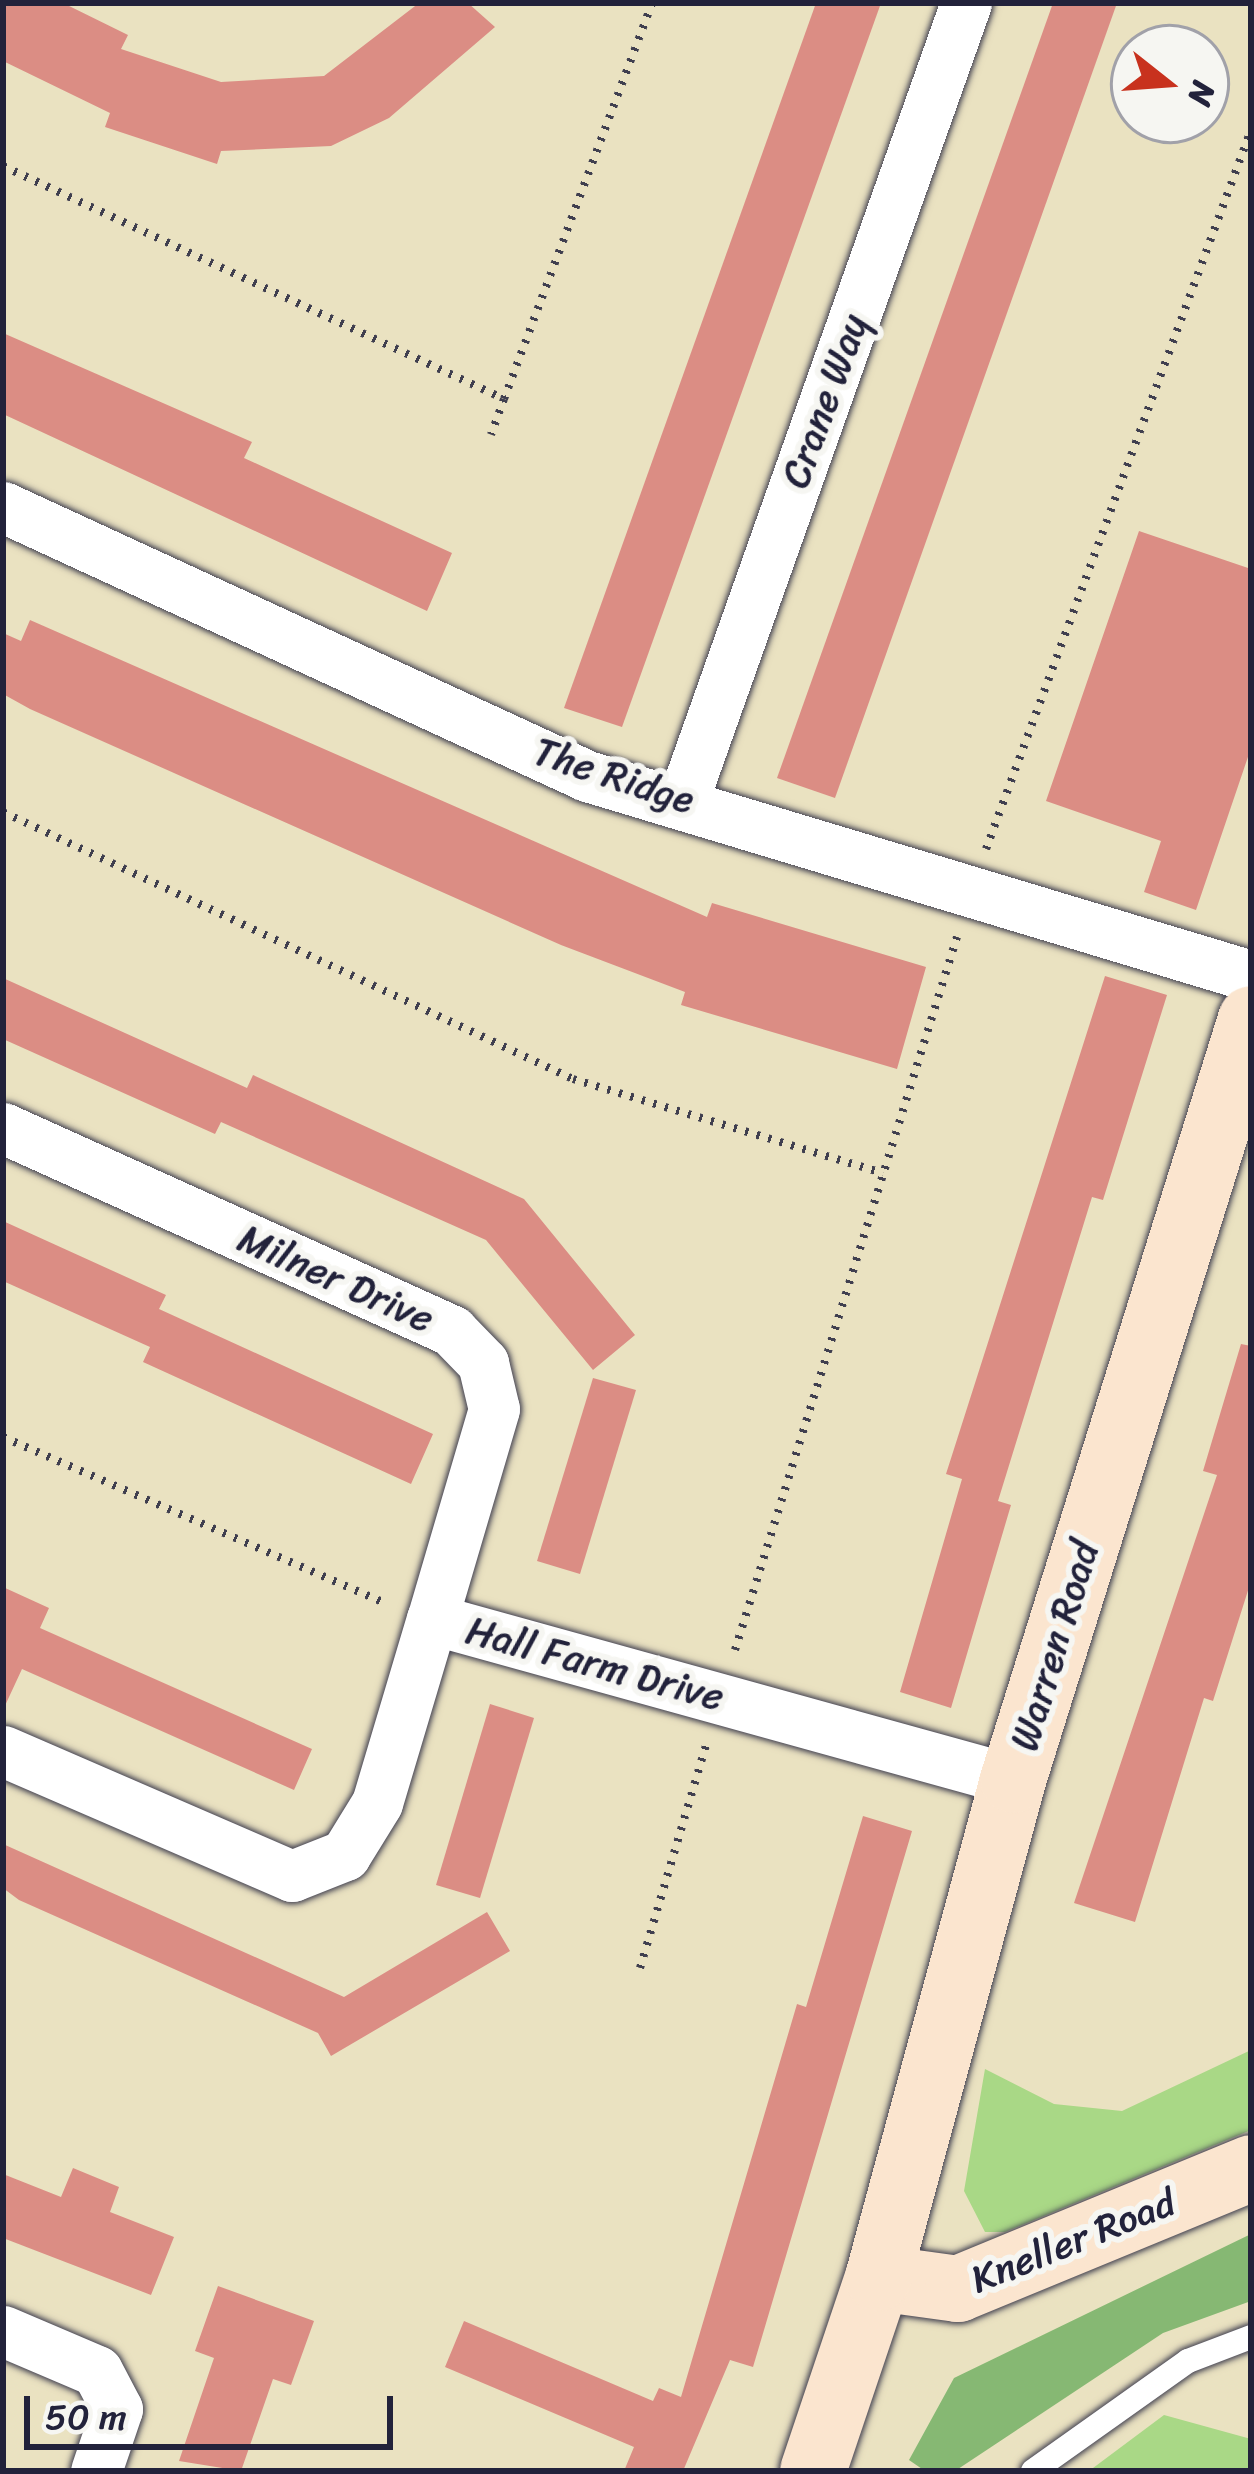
<!DOCTYPE html>
<style>
body{margin:0}
#map{position:relative;width:1254px;height:2474px;overflow:hidden;background:#eae2c1;font-family:Sriracha,sans-serif}
div>[style]{position:absolute}
.green>*{inset:0;background:#a9d886}
.forest>*{inset:0;background:#86b873}
.building>*{inset:0;background:#db8d84}
.path>*{height:8px;margin-top:-4px;transform-origin:0;background:repeating-linear-gradient(90deg,#403f4f 0 3px,transparent 0 12px)}
.roads{filter:drop-shadow(0 0 3px #403f4f) drop-shadow(0 0 3px #403f4f)}
.lane>*{height:24px;margin:-12px;padding:0 12px;transform-origin:12px;border-radius:12px;background:#fff}
.street>*{height:51px;margin:-25.5px;padding:0 25.5px;transform-origin:25.5px;border-radius:25.5px;background:#fff}
.secondary>*{height:66px;margin:-33px;padding:0 33px;transform-origin:33px;border-radius:33px;background:#fbe5cf}
span{translate:-50% -50%;white-space:nowrap;text-align:center;line-height:1.15;-webkit-text-stroke:12px #f6f6f2;paint-order:stroke}
.street-label{font-size:39px;color:#22223b}
.frame{position:absolute;inset:0;border:6px solid #22223b;pointer-events:none}
.north{position:absolute;left:1110px;top:24px;width:120px;height:120px;box-sizing:border-box;background:#f6f6f2;border:3px solid #a1a1a9;border-radius:50%;rotate:107deg;font-size:33px;font-weight:700;line-height:48px;text-align:center;color:#22223b}
.north::after{content:'';display:block;margin:auto;width:42px;height:54px;background:#c8321e;clip-path:polygon(50% 0,100% 100%,50% 72%,0 100%)}
.scale{position:absolute;left:24px;top:2396px;width:369px;height:54px;box-sizing:border-box;border:6px solid #22223b;border-top:0;padding-left:15px;font-size:36px;line-height:42px;white-space:nowrap;color:#22223b;-webkit-text-stroke:9px #f6f6f2;paint-order:stroke}
</style>
<div id="map">
<div class="green">
<i style="clip-path:polygon(1251px 2050px,1251px 2130px,1005px 2232px,985px 2232px,964px 2191px,985px 2069px,1054px 2104px,1122px 2111px)"></i>
<i style="clip-path:polygon(1164px 2415px,1251px 2439px,1251px 2471px,1089px 2471px)"></i>
</div>
<div class="forest">
<i style="clip-path:polygon(1251px 2234px,1251px 2301px,1163px 2333px,955px 2471px,925px 2471px,909px 2460px,954px 2378px)"></i>
</div>
<div class="building">
<i style="clip-path:polygon(3px 3px,63px 3px,128px 35px,121px 49px,221px 82px,324px 76px,419px 3px,468px 3px,495px 27px,389px 118px,331px 146px,221px 151px,217px 164px,105px 127px,110px 113px,3px 61px)"></i>
<i style="clip-path:polygon(816px 3px,881px 3px,622px 727px,564px 708px)"></i>
<i style="clip-path:polygon(1053px 3px,1117px 3px,835px 798px,777px 778px)"></i>
<i style="clip-path:polygon(3px 333px,252px 442px,244px 458px,452px 553px,427px 611px,3px 414px)"></i>
<i style="clip-path:polygon(1139px 531px,1251px 569px,1251px 748px,1196px 910px,1144px 892px,1161px 841px,1046px 801px)"></i>
<i style="clip-path:polygon(30px 620px,707px 917px,712px 903px,926px 967px,897px 1069px,681px 1005px,685px 992px,561px 945px,30px 709px,3px 694px,3px 633px,21px 641px)"></i>
<i style="clip-path:polygon(1105px 976px,1167px 995px,1103px 1200px,1092px 1197px,998px 1501px,1011px 1505px,951px 1708px,900px 1692px,962px 1479px,946px 1474px)"></i>
<i style="clip-path:polygon(3px 978px,247px 1088px,253px 1075px,524px 1199px,635px 1335px,593px 1370px,486px 1240px,221px 1122px,215px 1134px,3px 1039px)"></i>
<i style="clip-path:polygon(3px 1221px,166px 1295px,159px 1309px,433px 1434px,411px 1484px,143px 1362px,150px 1347px,3px 1281px)"></i>
<i style="clip-path:polygon(1241px 1344px,1251px 1346px,1251px 1581px,1213px 1701px,1204px 1698px,1135px 1922px,1074px 1903px,1217px 1475px,1203px 1471px)"></i>
<i style="clip-path:polygon(593px 1378px,636px 1390px,580px 1574px,537px 1561px)"></i>
<i style="clip-path:polygon(3px 1587px,49px 1608px,40px 1628px,312px 1749px,294px 1790px,22px 1669px,3px 1710px)"></i>
<i style="clip-path:polygon(490px 1704px,534px 1718px,480px 1898px,436px 1885px)"></i>
<i style="clip-path:polygon(863px 1816px,912px 1831px,753px 2367px,730px 2360px,683px 2471px,624px 2471px,634px 2447px,445px 2367px,464px 2321px,653px 2401px,659px 2388px,681px 2397px,797px 2004px,806px 2007px)"></i>
<i style="clip-path:polygon(3px 1844px,344px 1997px,487px 1912px,510px 1951px,331px 2056px,318px 2033px,19px 1900px,3px 1888px)"></i>
<i style="clip-path:polygon(73px 2168px,119px 2187px,110px 2212px,174px 2237px,151px 2295px,3px 2238px,3px 2174px,61px 2197px)"></i>
<i style="clip-path:polygon(218px 2286px,314px 2321px,291px 2385px,273px 2379px,241px 2471px,179px 2461px,214px 2358px,195px 2351px)"></i>
</div>
<div class="path">
<i style="left:3px;top:166px;width:553px;rotate:24.94deg"></i>
<i style="left:504px;top:399px;width:38px;rotate:110deg"></i>
<i style="left:504px;top:399px;width:423px;rotate:-69.5deg"></i>
<i style="left:3px;top:812px;width:629px;rotate:25.1deg"></i>
<i style="left:573px;top:1079px;width:324px;rotate:16.9deg"></i>
<i style="left:986px;top:849px;width:766px;rotate:-69.77deg"></i>
<i style="left:3px;top:1437px;width:417px;rotate:23.5deg"></i>
<i style="left:735px;top:1650px;width:747px;rotate:-72.71deg"></i>
<i style="left:640px;top:1968px;width:233px;rotate:-73.5deg"></i>
</div>
<div class="roads">
<div class="lane">
<i style="left:1033px;top:2471px;width:190px;rotate:-35.4deg"></i>
<i style="left:1188px;top:2361px;width:67px;rotate:-20.9deg"></i>
</div>
<div class="street">
<i style="left:3px;top:507px;width:643px;rotate:24.73deg"></i>
<i style="left:587px;top:776px;width:693px;rotate:16.76deg"></i>
<i style="left:683px;top:800px;width:846px;rotate:-70.45deg"></i>
<i style="left:3px;top:1128px;width:493px;rotate:24.3deg"></i>
<i style="left:452px;top:1331px;width:45px;rotate:45.9deg"></i>
<i style="left:483px;top:1363px;width:47px;rotate:76.6deg"></i>
<i style="left:494px;top:1409px;width:219px;rotate:106.4deg"></i>
<i style="left:3px;top:1751px;width:315px;rotate:23.4deg"></i>
<i style="left:292px;top:1876px;width:57px;rotate:-21.6deg"></i>
<i style="left:345px;top:1855px;width:61px;rotate:-58.4deg"></i>
<i style="left:377px;top:1803px;width:192px;rotate:-73.4deg"></i>
<i style="left:432px;top:1619px;width:603px;rotate:15.49deg"></i>
<i style="left:3px;top:2331px;width:102px;rotate:23.1deg"></i>
<i style="left:97px;top:2371px;width:43px;rotate:62.2deg"></i>
<i style="left:117px;top:2409px;width:65px;rotate:108.7deg"></i>
</div>
<div class="secondary">
<i style="left:878px;top:2278px;width:81px;rotate:7.8deg"></i>
<i style="left:958px;top:2289px;width:317px;rotate:-22.4deg"></i>
<i style="left:813px;top:2471px;width:204px;rotate:-71.4deg"></i>
<i style="left:878px;top:2278px;width:516px;rotate:-74.83deg"></i>
<i style="left:1013px;top:1780px;width:797px;rotate:-72.63deg"></i>
</div>
</div>
<div class="street-label">
<span style="left:825px;top:401px;rotate:-70deg">Crane Way</span>
<span style="left:614px;top:776px;rotate:18deg">The Ridge</span>
<span style="left:336px;top:1279px;rotate:24deg">Milner Drive</span>
<span style="left:1055px;top:1646px;rotate:-73deg">Warren Road</span>
<span style="left:595px;top:1664px;rotate:15deg">Hall Farm Drive</span>
<span style="left:1073px;top:2241px;rotate:-22deg">Kneller Road</span>
</div>
<div class="frame"></div>
<div class="north">N</div>
<div class="scale">50 m</div>
</div>
